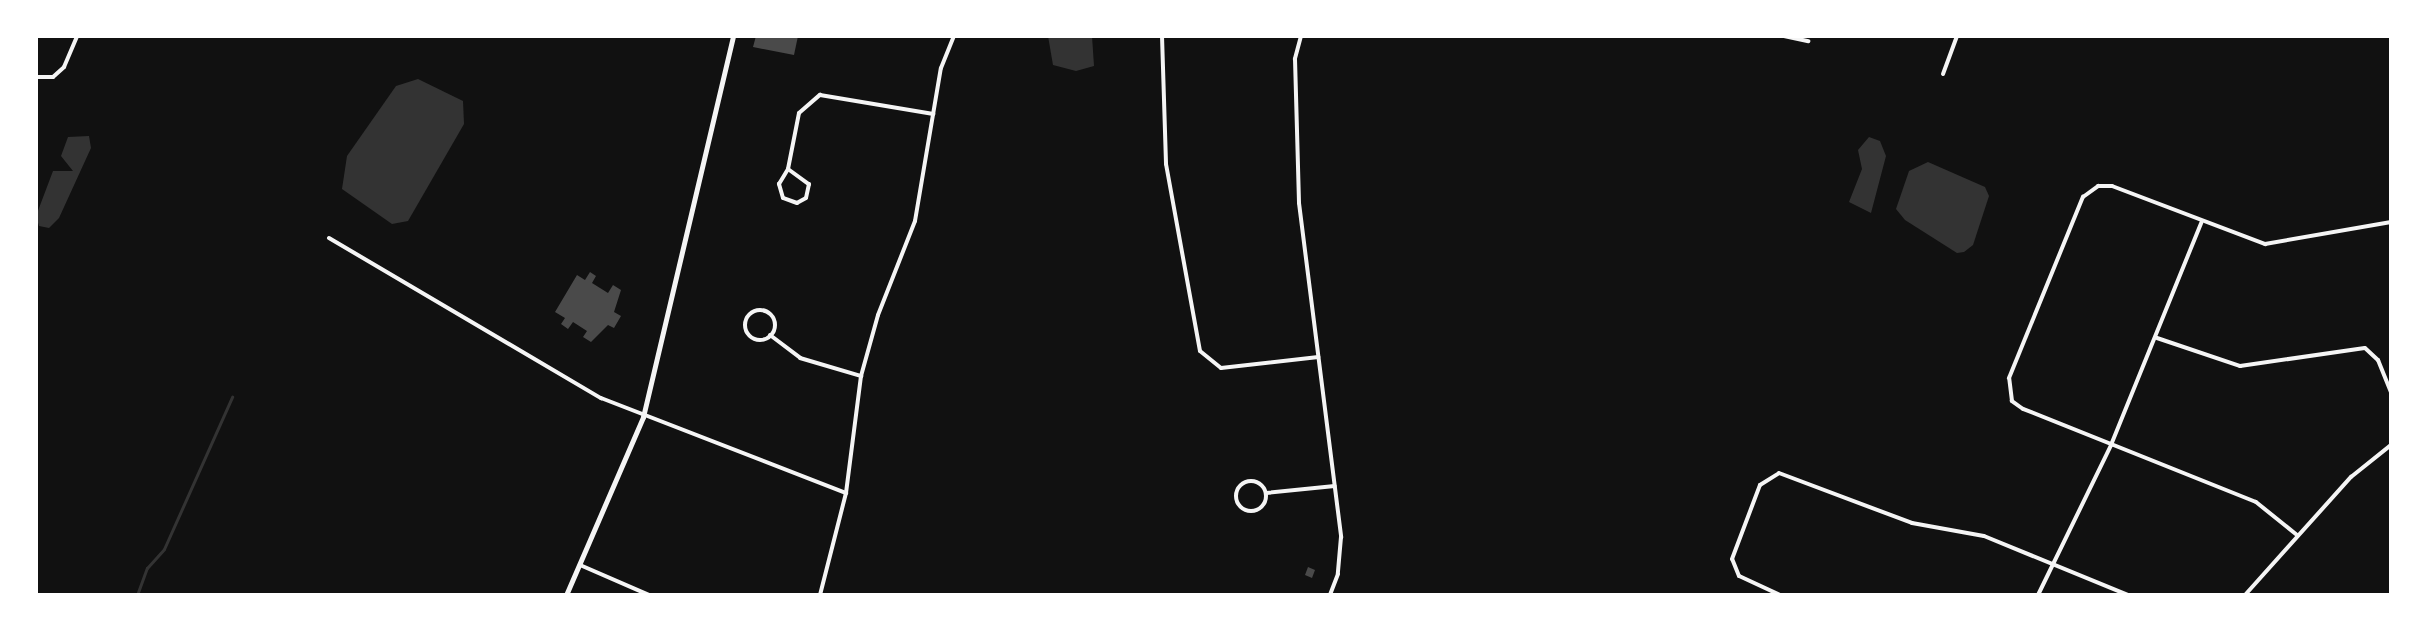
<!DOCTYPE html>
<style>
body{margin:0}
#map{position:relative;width:2427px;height:631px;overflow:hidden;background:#111;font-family:"Work Sans",sans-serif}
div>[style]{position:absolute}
.water>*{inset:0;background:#333}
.stream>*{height:3px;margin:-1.5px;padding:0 1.5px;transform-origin:1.5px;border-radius:1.5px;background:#333}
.building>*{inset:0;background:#4a4a4a}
.minor>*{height:4px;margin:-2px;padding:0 2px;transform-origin:2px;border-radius:2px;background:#f5f5f5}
.minor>.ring{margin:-2px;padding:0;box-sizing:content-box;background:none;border:4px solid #f5f5f5;border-radius:50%}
.secondary>*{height:5px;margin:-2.5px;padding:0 2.5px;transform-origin:2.5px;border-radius:2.5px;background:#f5f5f5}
span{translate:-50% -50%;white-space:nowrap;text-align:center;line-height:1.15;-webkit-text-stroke:6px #fff;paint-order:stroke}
.frame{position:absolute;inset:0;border:38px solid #fff;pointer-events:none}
</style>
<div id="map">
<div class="water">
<i style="clip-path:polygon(1048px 36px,1092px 36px,1094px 66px,1076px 71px,1053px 65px)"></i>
<i style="clip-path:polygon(418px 79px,463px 101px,464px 124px,408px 221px,392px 224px,342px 189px,347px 156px,396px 86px)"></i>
<i style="clip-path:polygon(89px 136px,91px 148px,59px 218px,49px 228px,39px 226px,36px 216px,53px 171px,73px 171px,61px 156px,68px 137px)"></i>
<i style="clip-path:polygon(1869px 137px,1880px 141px,1886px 156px,1871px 213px,1849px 202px,1862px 169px,1858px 150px)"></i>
<i style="clip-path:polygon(1928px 162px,1985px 187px,1989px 196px,1973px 245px,1964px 252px,1957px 253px,1905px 220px,1896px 209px,1909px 171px)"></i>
</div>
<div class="stream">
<i style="left:137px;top:595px;width:29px;rotate:-70deg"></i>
<i style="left:147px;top:568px;width:25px;rotate:-48deg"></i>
<i style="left:164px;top:549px;width:167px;rotate:-65.9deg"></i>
</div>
<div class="building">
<i style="clip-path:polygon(756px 36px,798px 36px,794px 55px,753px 47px)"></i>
<i style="clip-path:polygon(590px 272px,596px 276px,592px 283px,608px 293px,613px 285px,621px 290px,614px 312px,621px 316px,614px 328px,608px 325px,591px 342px,583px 337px,587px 331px,573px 322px,568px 329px,561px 324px,565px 318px,555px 312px,577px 275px,585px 280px)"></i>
<i style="clip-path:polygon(1308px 567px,1315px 570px,1312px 578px,1305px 575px)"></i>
</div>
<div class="minor">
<i style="left:1162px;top:36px;width:128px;rotate:88.2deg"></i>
<i style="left:1166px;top:164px;width:190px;rotate:79.7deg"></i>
<i style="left:1200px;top:351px;width:27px;rotate:39deg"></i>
<i style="left:1221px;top:368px;width:98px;rotate:-6.5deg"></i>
<i style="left:1301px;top:36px;width:24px;rotate:105deg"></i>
<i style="left:1295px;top:59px;width:144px;rotate:88.4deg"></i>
<i style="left:1299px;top:203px;width:337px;rotate:82.8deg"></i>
<i style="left:1341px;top:537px;width:37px;rotate:95deg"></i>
<i style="left:1338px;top:574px;width:22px;rotate:111deg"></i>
<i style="left:1784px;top:36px;width:25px;rotate:12deg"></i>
<i style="left:1943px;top:74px;width:40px;rotate:-69.8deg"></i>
<i style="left:36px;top:77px;width:17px"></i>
<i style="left:53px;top:77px;width:15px;rotate:-42deg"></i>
<i style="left:64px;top:67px;width:34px;rotate:-67deg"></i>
<i style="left:788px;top:169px;width:26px;rotate:36deg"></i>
<i style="left:809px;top:184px;width:14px;rotate:102deg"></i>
<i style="left:806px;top:198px;width:10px;rotate:151deg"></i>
<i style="left:797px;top:203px;width:15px;rotate:-160deg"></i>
<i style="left:783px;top:198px;width:15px;rotate:-106deg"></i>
<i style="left:779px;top:184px;width:17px;rotate:-59deg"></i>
<i style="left:788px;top:169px;width:57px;rotate:-78.9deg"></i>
<i style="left:799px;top:113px;width:28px;rotate:-41deg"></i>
<i style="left:820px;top:95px;width:115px;rotate:9.5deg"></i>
<i style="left:329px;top:238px;width:316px;rotate:30.5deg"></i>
<i style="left:601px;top:398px;width:263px;rotate:21.2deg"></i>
<i class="ring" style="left:745px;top:310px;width:26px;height:26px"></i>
<i style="left:770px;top:335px;width:38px;rotate:37deg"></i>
<i style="left:800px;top:358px;width:64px;rotate:16.4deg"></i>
<i style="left:2157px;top:338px;width:88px;rotate:18.6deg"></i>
<i style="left:2240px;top:366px;width:126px;rotate:-8.2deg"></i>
<i style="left:2365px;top:348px;width:18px;rotate:43deg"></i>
<i style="left:2378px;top:360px;width:35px;rotate:68deg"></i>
<i class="ring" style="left:1236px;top:481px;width:26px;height:26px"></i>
<i style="left:1266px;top:493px;width:69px;rotate:-5.8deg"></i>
<i style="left:2297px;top:535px;width:53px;rotate:-141.2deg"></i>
<i style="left:2256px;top:502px;width:251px;rotate:-158.2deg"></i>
<i style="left:2023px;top:409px;width:14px;rotate:-144deg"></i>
<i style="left:2012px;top:401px;width:23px;rotate:-97deg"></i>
<i style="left:2009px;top:378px;width:196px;rotate:-67.8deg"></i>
<i style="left:2083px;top:197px;width:19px;rotate:-36deg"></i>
<i style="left:2098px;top:186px;width:14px"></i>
<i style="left:2112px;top:186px;width:164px;rotate:20.8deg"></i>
<i style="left:2265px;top:244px;width:128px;rotate:-9.9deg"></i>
<i style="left:580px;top:565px;width:75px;rotate:23.5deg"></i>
<i style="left:820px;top:595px;width:105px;rotate:-75.7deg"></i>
<i style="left:846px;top:493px;width:118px;rotate:-82.7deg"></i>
<i style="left:861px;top:376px;width:63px;rotate:-74.4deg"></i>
<i style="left:878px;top:315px;width:101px;rotate:-68.5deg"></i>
<i style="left:915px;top:221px;width:155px;rotate:-80.4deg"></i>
<i style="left:941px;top:68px;width:35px;rotate:-68deg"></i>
<i style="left:1780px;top:595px;width:45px;rotate:-155.1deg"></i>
<i style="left:1739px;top:576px;width:18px;rotate:-112deg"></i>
<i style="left:1732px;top:559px;width:79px;rotate:-69.3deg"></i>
<i style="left:1760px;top:485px;width:22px;rotate:-32deg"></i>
<i style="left:1779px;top:473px;width:142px;rotate:20.6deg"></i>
<i style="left:1912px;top:523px;width:73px;rotate:10.2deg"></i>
<i style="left:1984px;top:536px;width:156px;rotate:22.3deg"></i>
<i style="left:2038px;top:595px;width:167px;rotate:-64deg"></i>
<i style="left:2111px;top:445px;width:240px;rotate:-67.9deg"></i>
<i style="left:2245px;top:595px;width:159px;rotate:-48.1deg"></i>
<i style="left:2351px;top:477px;width:51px;rotate:-38.7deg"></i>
</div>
<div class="secondary">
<i style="left:566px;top:595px;width:194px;rotate:-66.6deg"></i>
<i style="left:643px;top:417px;width:391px;rotate:-76.7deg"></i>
</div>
<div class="frame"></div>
</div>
